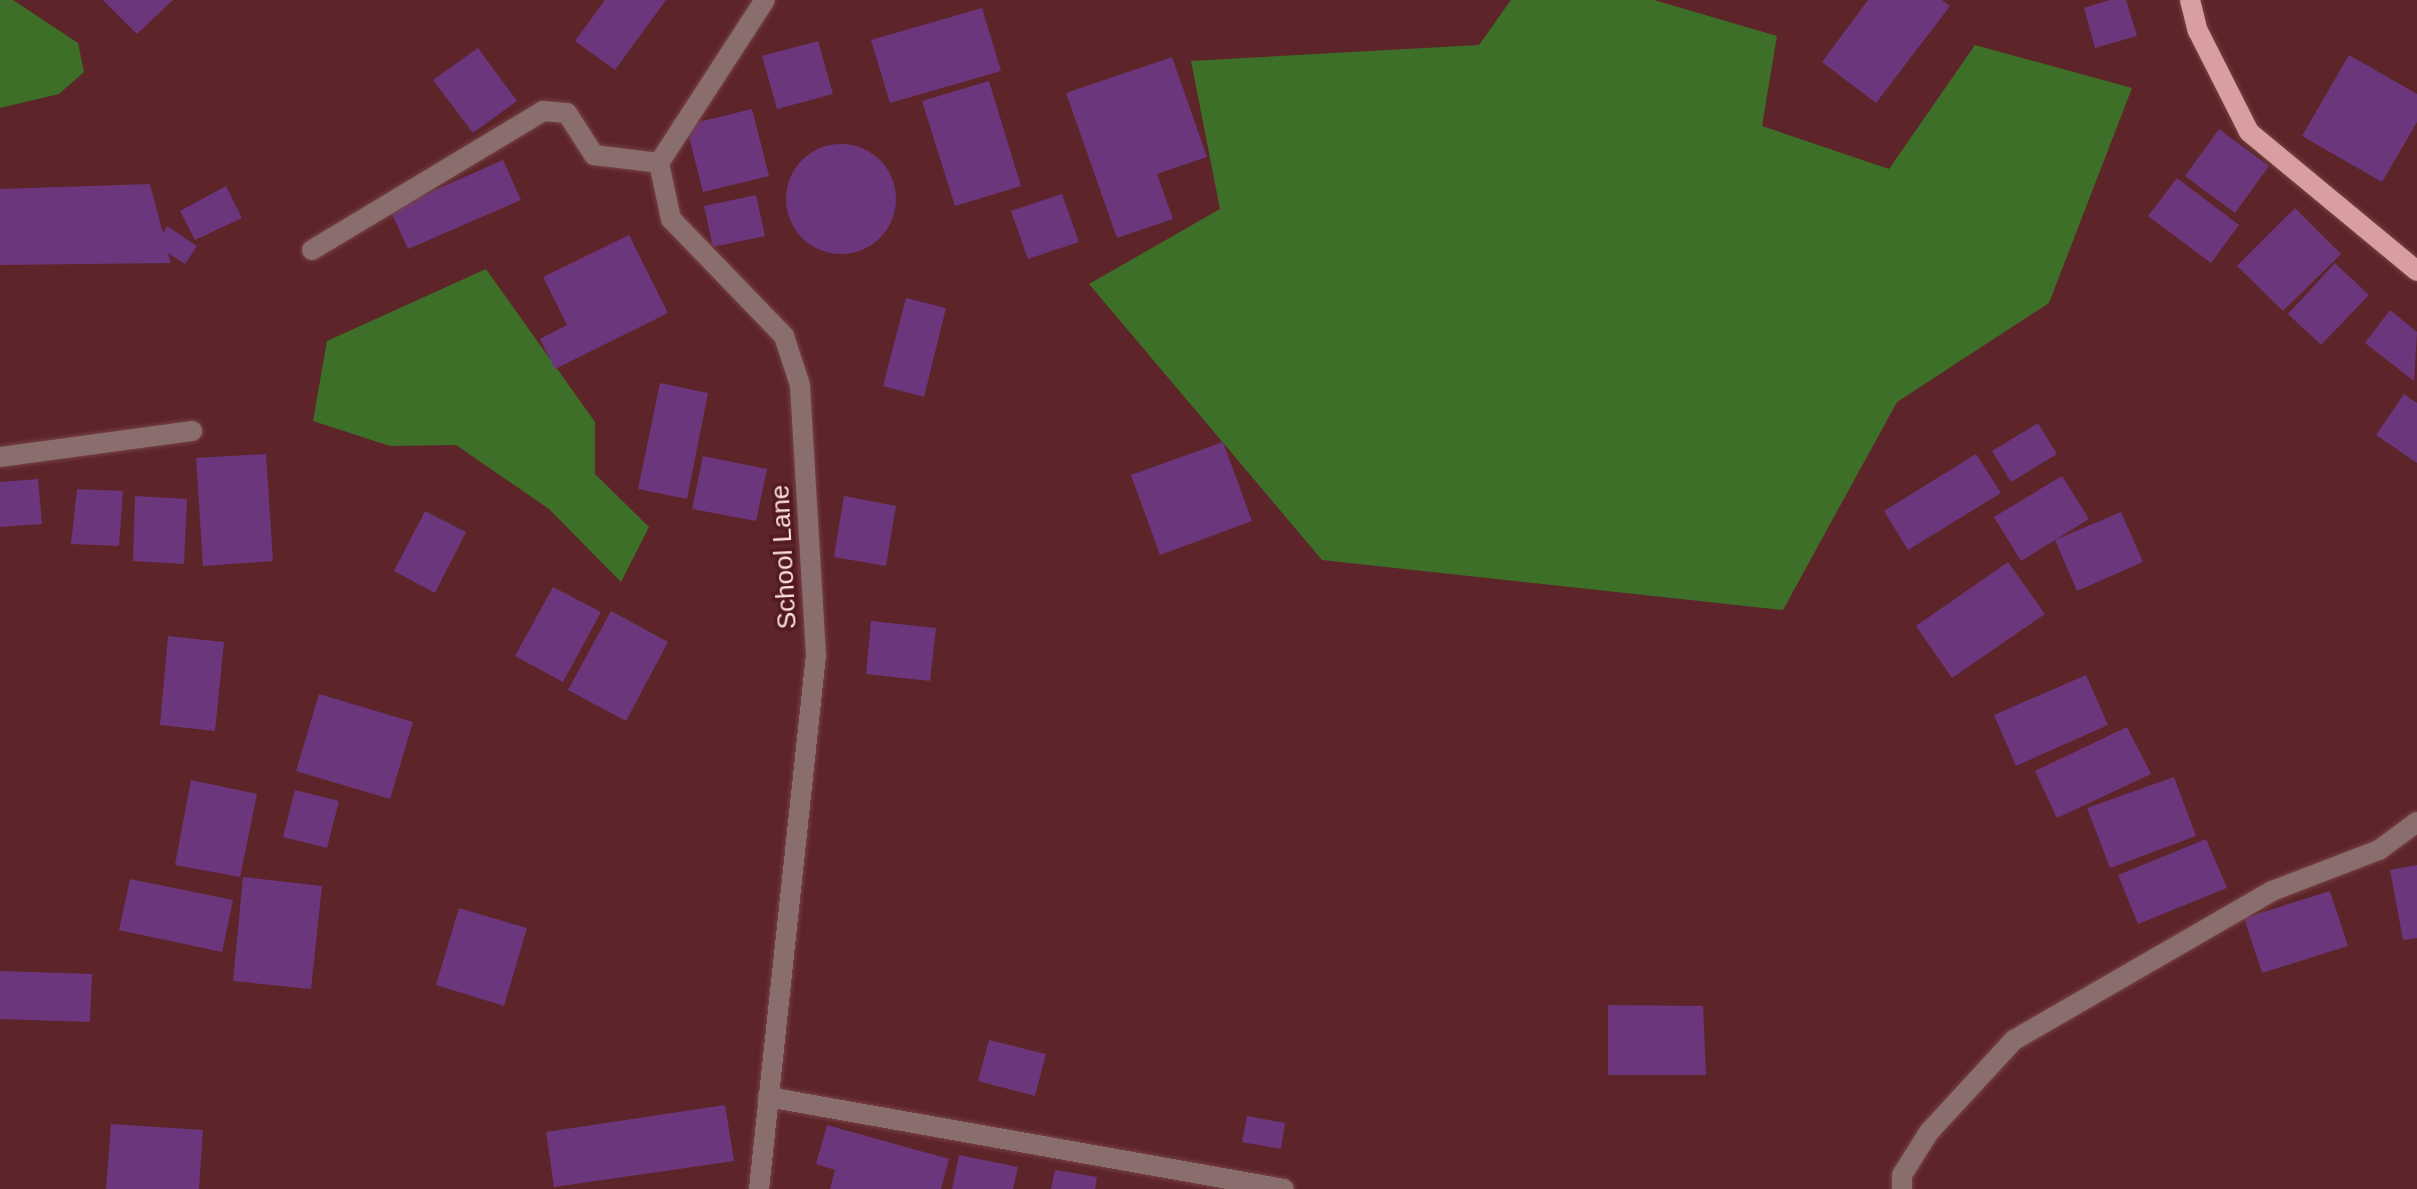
<!DOCTYPE html>
<style>
body{margin:0}
#map{position:relative;width:2417px;height:1189px;overflow:hidden;background:#5d2529;font-family:Helvetica,sans-serif}
div>[style]{position:absolute}
.green>*{inset:0;background:#3d6f28}
.building>*{inset:0;background:#6c367c}
.round{border-radius:50%}
.roads{filter:drop-shadow(0 0 2px #774346) drop-shadow(0 0 2px #774346)}
.minor>*{height:20px;margin:-10px;padding:0 10px;transform-origin:10px;border-radius:10px;background:#8a6d6d}
.major>*{height:20px;margin:-10px;padding:0 10px;transform-origin:10px;border-radius:10px;background:#d99e9f}
span{translate:-50% -50%;white-space:nowrap;text-align:center;line-height:1.15;-webkit-text-stroke:7px #511a1f;paint-order:stroke}
.street-label{font-size:26px;color:#fee0e0}
</style>
<div id="map">
<div class="green">
<i style="clip-path:polygon(0 0,13px 0,78px 43px,84px 72px,59px 94px,0 108px)"></i>
<i style="clip-path:polygon(1511px 0,1654px 0,1777px 36px,1762px 126px,1889px 169px,1975px 45px,2132px 88px,2049px 303px,1897px 402px,1783px 610px,1322px 560px,1089px 284px,1220px 209px,1191px 61px,1479px 45px)"></i>
<i style="clip-path:polygon(486px 269px,595px 422px,595px 474px,649px 527px,621px 582px,549px 509px,456px 445px,390px 446px,313px 421px,327px 341px)"></i>
</div>
<div class="building">
<i style="clip-path:polygon(103px 0,173px 0,137px 34px)"></i>
<i style="clip-path:polygon(605px 0,666px 0,615px 70px,575px 41px)"></i>
<i style="clip-path:polygon(1868px 0,1942px 0,1950px 6px,1876px 103px,1822px 62px)"></i>
<i style="clip-path:polygon(2110px 0,2126px 0,2137px 36px,2095px 48px,2084px 8px)"></i>
<i style="clip-path:polygon(982px 8px,1001px 71px,890px 103px,871px 40px)"></i>
<i style="clip-path:polygon(818px 41px,833px 94px,777px 109px,762px 56px)"></i>
<i style="clip-path:polygon(478px 48px,517px 101px,473px 133px,433px 80px)"></i>
<i style="clip-path:polygon(2349px 55px,2417px 94px,2417px 122px,2382px 182px,2302px 136px)"></i>
<i style="clip-path:polygon(1172px 57px,1207px 157px,1157px 174px,1173px 219px,1117px 238px,1066px 93px)"></i>
<i style="clip-path:polygon(989px 81px,1021px 186px,955px 206px,922px 101px)"></i>
<i style="clip-path:polygon(752px 109px,769px 176px,703px 192px,686px 125px)"></i>
<i style="clip-path:polygon(2219px 129px,2269px 166px,2235px 213px,2185px 176px)"></i>
<i class="round" style="left:786px;top:144px;width:110px;height:110px"></i>
<i style="clip-path:polygon(503px 160px,521px 200px,408px 249px,390px 210px)"></i>
<i style="clip-path:polygon(2177px 178px,2239px 225px,2211px 263px,2148px 216px)"></i>
<i style="clip-path:polygon(150px 184px,163px 233px,167px 226px,197px 246px,185px 264px,168px 253px,171px 263px,0 265px,0 189px)"></i>
<i style="clip-path:polygon(226px 186px,242px 218px,195px 240px,180px 211px)"></i>
<i style="clip-path:polygon(1062px 194px,1079px 242px,1028px 259px,1011px 211px)"></i>
<i style="clip-path:polygon(756px 195px,765px 236px,713px 247px,704px 206px)"></i>
<i style="clip-path:polygon(2295px 208px,2341px 254px,2283px 311px,2237px 266px)"></i>
<i style="clip-path:polygon(629px 235px,668px 313px,555px 369px,540px 339px,567px 325px,543px 277px)"></i>
<i style="clip-path:polygon(2335px 263px,2369px 295px,2321px 345px,2288px 314px)"></i>
<i style="clip-path:polygon(906px 298px,946px 308px,924px 397px,883px 386px)"></i>
<i style="clip-path:polygon(2390px 310px,2417px 332px,2414px 381px,2365px 343px)"></i>
<i style="clip-path:polygon(660px 383px,708px 393px,687px 499px,638px 489px)"></i>
<i style="clip-path:polygon(2404px 394px,2417px 403px,2417px 463px,2376px 435px)"></i>
<i style="clip-path:polygon(2038px 423px,2057px 454px,2011px 482px,1992px 451px)"></i>
<i style="clip-path:polygon(1223px 442px,1252px 521px,1160px 555px,1131px 475px)"></i>
<i style="clip-path:polygon(266px 454px,273px 561px,203px 566px,196px 458px)"></i>
<i style="clip-path:polygon(1976px 454px,2001px 493px,1908px 550px,1884px 511px)"></i>
<i style="clip-path:polygon(703px 456px,767px 469px,756px 521px,692px 509px)"></i>
<i style="clip-path:polygon(2062px 476px,2089px 519px,2021px 561px,1994px 517px)"></i>
<i style="clip-path:polygon(38px 479px,42px 524px,0 527px,0 482px)"></i>
<i style="clip-path:polygon(77px 489px,123px 491px,119px 546px,71px 544px)"></i>
<i style="clip-path:polygon(135px 496px,187px 499px,184px 564px,133px 561px)"></i>
<i style="clip-path:polygon(844px 496px,896px 506px,886px 566px,834px 557px)"></i>
<i style="clip-path:polygon(425px 511px,466px 532px,435px 593px,394px 571px)"></i>
<i style="clip-path:polygon(2121px 512px,2143px 562px,2077px 591px,2055px 540px)"></i>
<i style="clip-path:polygon(2008px 562px,2045px 614px,1952px 678px,1916px 626px)"></i>
<i style="clip-path:polygon(553px 587px,601px 612px,563px 682px,515px 656px)"></i>
<i style="clip-path:polygon(611px 611px,668px 642px,626px 721px,568px 690px)"></i>
<i style="clip-path:polygon(871px 621px,936px 628px,930px 681px,866px 674px)"></i>
<i style="clip-path:polygon(168px 636px,224px 642px,215px 731px,160px 725px)"></i>
<i style="clip-path:polygon(2086px 675px,2108px 725px,2016px 766px,1994px 715px)"></i>
<i style="clip-path:polygon(319px 694px,413px 722px,390px 799px,296px 771px)"></i>
<i style="clip-path:polygon(2127px 727px,2151px 774px,2057px 818px,2035px 771px)"></i>
<i style="clip-path:polygon(2174px 777px,2196px 836px,2110px 868px,2087px 808px)"></i>
<i style="clip-path:polygon(191px 780px,257px 794px,240px 877px,175px 865px)"></i>
<i style="clip-path:polygon(295px 790px,339px 801px,327px 848px,283px 837px)"></i>
<i style="clip-path:polygon(2206px 839px,2227px 888px,2138px 924px,2118px 875px)"></i>
<i style="clip-path:polygon(2417px 865px,2417px 938px,2403px 940px,2390px 870px)"></i>
<i style="clip-path:polygon(243px 877px,322px 886px,311px 989px,233px 981px)"></i>
<i style="clip-path:polygon(130px 879px,233px 900px,222px 952px,119px 930px)"></i>
<i style="clip-path:polygon(2330px 891px,2348px 946px,2262px 973px,2244px 918px)"></i>
<i style="clip-path:polygon(459px 908px,527px 928px,504px 1006px,436px 985px)"></i>
<i style="clip-path:polygon(0 971px,92px 974px,90px 1022px,0 1019px)"></i>
<i style="clip-path:polygon(1608px 1005px,1703px 1006px,1706px 1075px,1608px 1075px)"></i>
<i style="clip-path:polygon(989px 1040px,1046px 1054px,1035px 1096px,978px 1081px)"></i>
<i style="clip-path:polygon(725px 1105px,734px 1161px,554px 1187px,546px 1132px)"></i>
<i style="clip-path:polygon(1247px 1116px,1285px 1123px,1281px 1149px,1242px 1142px)"></i>
<i style="clip-path:polygon(111px 1124px,203px 1130px,199px 1189px,106px 1189px)"></i>
<i style="clip-path:polygon(827px 1125px,949px 1159px,941px 1189px,830px 1189px,835px 1170px,816px 1164px)"></i>
<i style="clip-path:polygon(959px 1155px,1018px 1167px,1013px 1189px,952px 1189px)"></i>
<i style="clip-path:polygon(1055px 1170px,1097px 1177px,1095px 1189px,1051px 1189px)"></i>
</div>
<div class="roads">
<div class="minor">
<i style="left:312px;top:250px;width:270px;rotate:-31deg"></i>
<i style="left:543px;top:111px;width:24px;rotate:5deg"></i>
<i style="left:567px;top:113px;width:50px;rotate:57.3deg"></i>
<i style="left:594px;top:155px;width:65px;rotate:7deg"></i>
<i style="left:0;top:457px;width:194px;rotate:-7.7deg"></i>
<i style="left:768px;top:1097px;width:524px;rotate:10.11deg"></i>
<i style="left:759px;top:1189px;width:537px;rotate:-83.91deg"></i>
<i style="left:816px;top:655px;width:270px;rotate:-93.4deg"></i>
<i style="left:800px;top:385px;width:52px;rotate:-108.1deg"></i>
<i style="left:784px;top:336px;width:163px;rotate:-134deg"></i>
<i style="left:671px;top:219px;width:57px;rotate:-102.1deg"></i>
<i style="left:659px;top:163px;width:194px;rotate:-57deg"></i>
<i style="left:1902px;top:1189px;width:14px;rotate:-90deg"></i>
<i style="left:1902px;top:1175px;width:51px;rotate:-57.9deg"></i>
<i style="left:1929px;top:1132px;width:125px;rotate:-47.3deg"></i>
<i style="left:2014px;top:1040px;width:298px;rotate:-30deg"></i>
<i style="left:2272px;top:891px;width:115px;rotate:-21deg"></i>
<i style="left:2379px;top:850px;width:47px;rotate:-36.4deg"></i>
</div>
<div class="major">
<i style="left:2190px;top:0;width:32px;rotate:76deg"></i>
<i style="left:2198px;top:31px;width:113px;rotate:63.2deg"></i>
<i style="left:2249px;top:132px;width:218px;rotate:39.6deg"></i>
</div>
</div>
<div class="street-label">
<span style="left:784px;top:557px;rotate:-93deg">School Lane</span>
</div>
</div>
